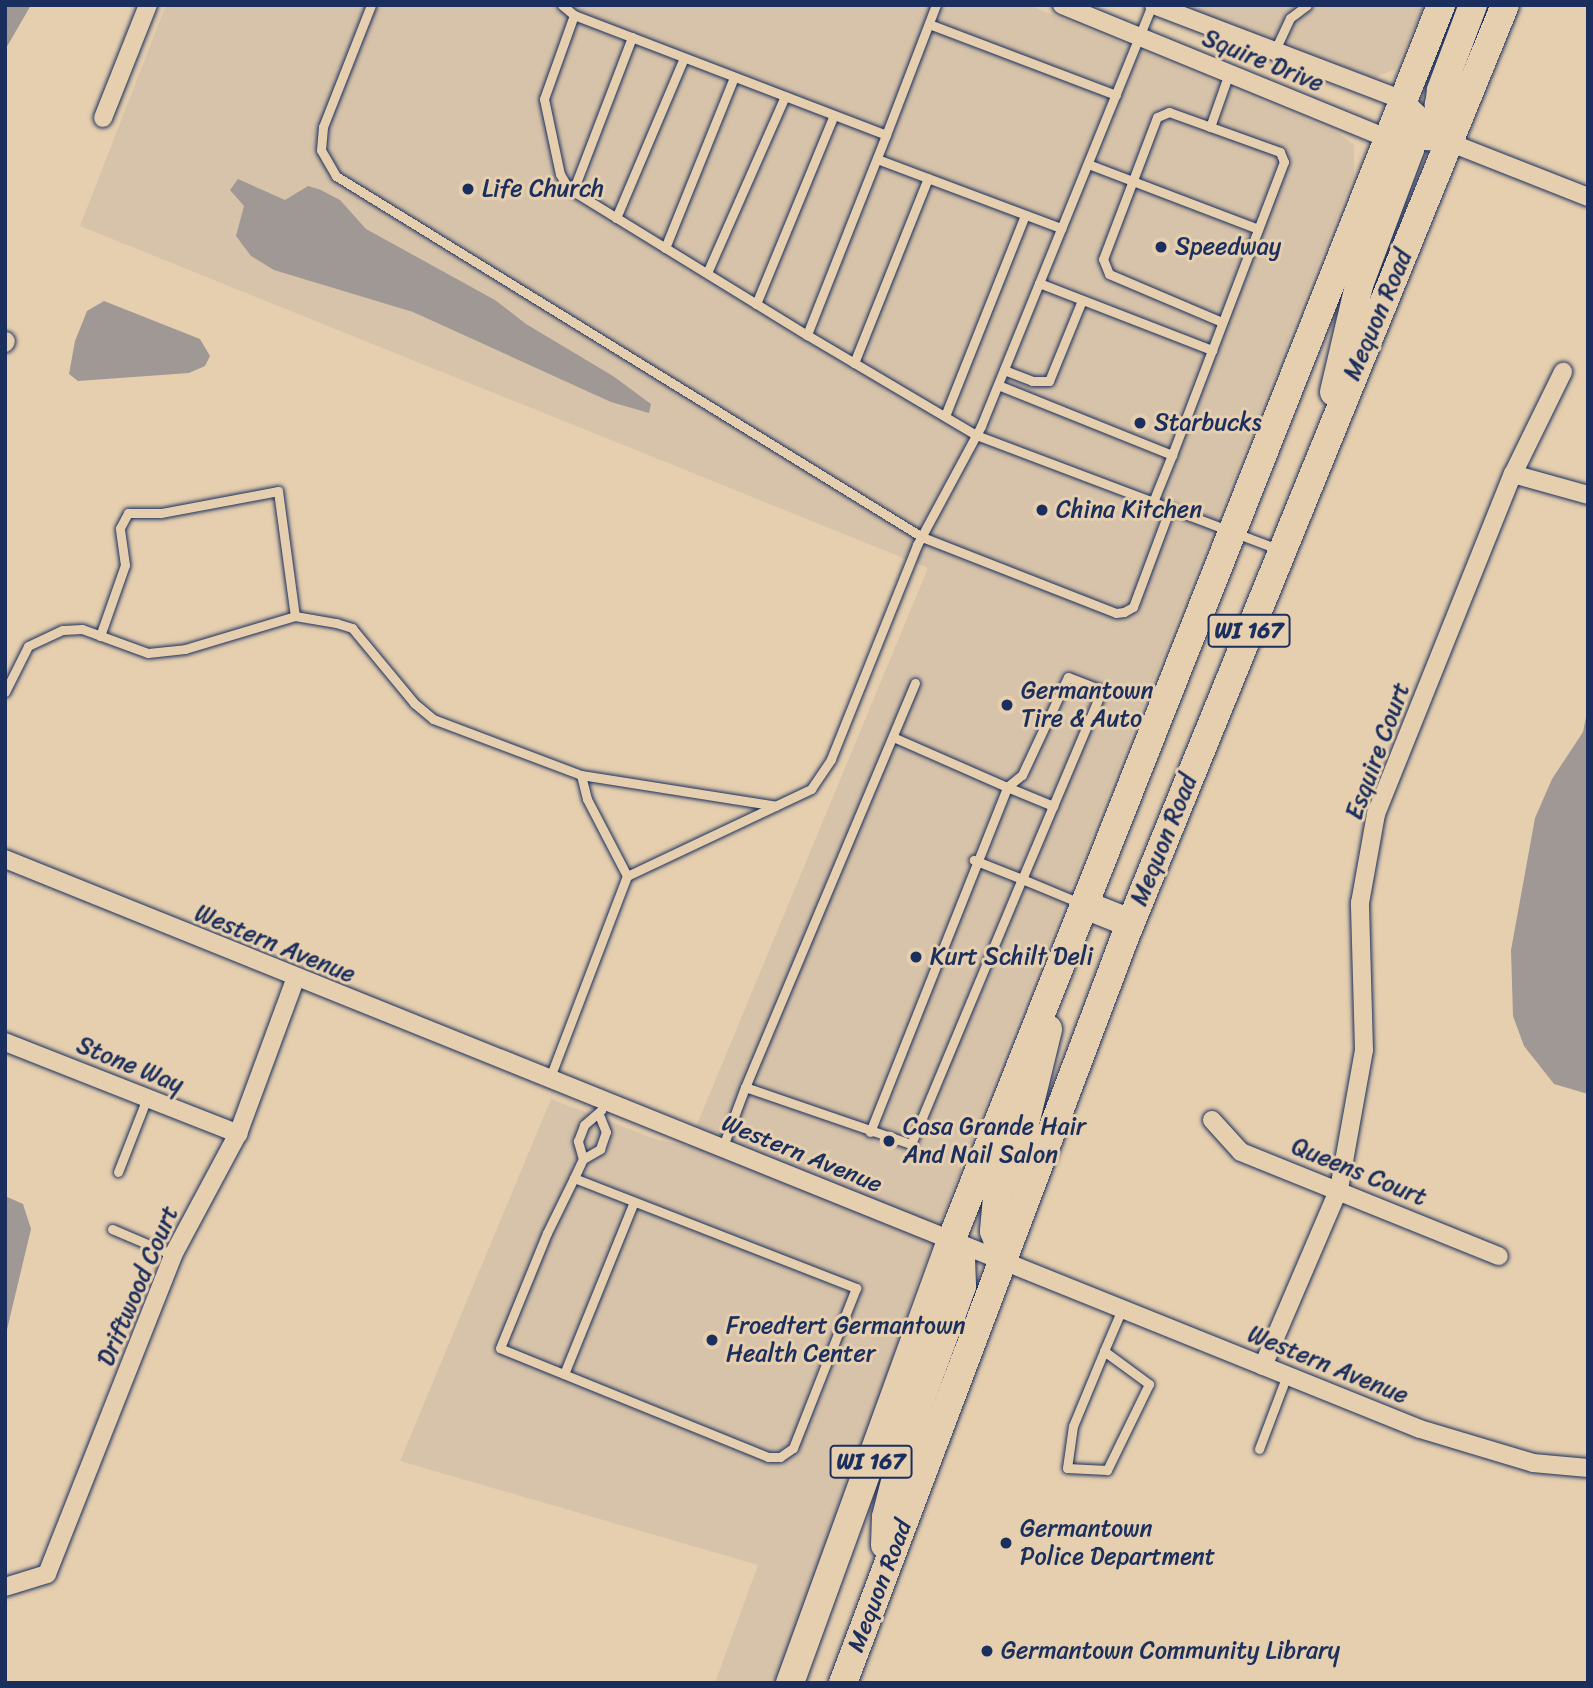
<!DOCTYPE html>
<style>
body{margin:0}
#map{position:relative;width:1593px;height:1688px;overflow:hidden;background:#e6cfaf;font-family:Sriracha,sans-serif}
div>[style]{position:absolute}
.built>*{inset:0;background:#d7c3a9}
.water>*{inset:0;background:#a09894}
.roads{filter:drop-shadow(0 0 2px #1b2f5e) drop-shadow(0 0 2px #1b2f5e)}
.service>*{height:9px;margin:-4.5px;padding:0 4.5px;transform-origin:4.5px;border-radius:4.5px;background:#e6cfaf}
.minor>*{height:18px;margin:-9px;padding:0 9px;transform-origin:9px;border-radius:9px;background:#e6cfaf}
.primary>*{height:28px;margin:-14px;padding:0 14px;transform-origin:14px;border-radius:14px;background:#e6cfaf}
.dots>*{width:19px;height:19px;translate:-50% -50%;box-sizing:border-box;border:4px solid #e6cfaf;border-radius:50%}
span{translate:-50% -50%;white-space:nowrap;text-align:center;line-height:1.15;-webkit-text-stroke:6px #e6cfaf;paint-order:stroke}
.shield-label span{padding:2px 5px;background:#e6cfaf;border:2px solid;border-radius:5px;-webkit-text-stroke-width:0}
.shield-label{font-size:23px;color:#1b2f5e;font-weight:700}
.street-label{font-size:24px;color:#1b2f5e}
.poi-label{font-size:24px;color:#1b2f5e}
.left{translate:0 -50%;text-align:left}
.frame{position:absolute;inset:0;border:7px solid #1b2f5e;pointer-events:none}
</style>
<div id="map">
<div class="built">
<i style="clip-path:polygon(166px 5px,1029px 5px,1338px 133px,1354px 145px,1354px 174px,998px 1071px,915px 1290px,867px 1442px,779px 1683px,715px 1683px,758px 1565px,400px 1461px,551px 1099px,658px 1140px,688px 1146px,928px 568px,80px 226px)"></i>
<i style="clip-path:polygon(1179px 5px,1424px 5px,1395px 69px,1374px 78px)"></i>
</div>
<div class="water">
<i style="clip-path:polygon(5px 5px,31px 5px,5px 50px)"></i>
<i style="clip-path:polygon(238px 179px,285px 200px,308px 186px,321px 190px,340px 200px,366px 229px,495px 300px,526px 324px,613px 376px,651px 404px,649px 413px,611px 402px,413px 312px,274px 270px,251px 256px,236px 236px,244px 206px,230px 190px)"></i>
<i style="clip-path:polygon(104px 301px,200px 339px,210px 356px,205px 366px,189px 373px,78px 381px,69px 374px,75px 341px,87px 311px)"></i>
<i style="clip-path:polygon(1588px 707px,1588px 1094px,1554px 1084px,1524px 1046px,1513px 1016px,1511px 950px,1535px 818px,1552px 779px,1583px 732px)"></i>
<i style="clip-path:polygon(5px 1196px,23px 1204px,31px 1229px,5px 1338px)"></i>
</div>
<div class="roads">
<div class="service">
<i style="left:371px;top:5px;width:131px;rotate:111.5deg"></i>
<i style="left:323px;top:127px;width:23px;rotate:95deg"></i>
<i style="left:321px;top:150px;width:30px;rotate:60deg"></i>
<i style="left:336px;top:176px;width:688px;rotate:31.63deg"></i>
<i style="left:922px;top:537px;width:208px;rotate:21.4deg"></i>
<i style="left:1116px;top:613px;width:8px;rotate:-7deg"></i>
<i style="left:1124px;top:612px;width:10px;rotate:-29deg"></i>
<i style="left:1133px;top:607px;width:106px;rotate:-69.5deg"></i>
<i style="left:562px;top:5px;width:16px;rotate:40deg"></i>
<i style="left:574px;top:15px;width:334px;rotate:21deg"></i>
<i style="left:886px;top:135px;width:215px;rotate:111.6deg"></i>
<i style="left:807px;top:335px;width:196px;rotate:30.6deg"></i>
<i style="left:976px;top:435px;width:325px;rotate:20.7deg"></i>
<i style="left:574px;top:15px;width:89px;rotate:109.7deg"></i>
<i style="left:544px;top:99px;width:77px;rotate:78deg"></i>
<i style="left:560px;top:174px;width:16px;rotate:60deg"></i>
<i style="left:568px;top:188px;width:281px;rotate:31.6deg"></i>
<i style="left:929px;top:24px;width:200px;rotate:20.8deg"></i>
<i style="left:1275px;top:50px;width:35px;rotate:-65deg"></i>
<i style="left:1290px;top:18px;width:21px;rotate:-37deg"></i>
<i style="left:1210px;top:127px;width:57px;rotate:-70.6deg"></i>
<i style="left:886px;top:135px;width:139px;rotate:-69deg"></i>
<i style="left:877px;top:159px;width:197px;rotate:20.6deg"></i>
<i style="left:1088px;top:164px;width:182px;rotate:20.9deg"></i>
<i style="left:573px;top:191px;width:165px;rotate:-69deg"></i>
<i style="left:616px;top:218px;width:174px;rotate:-67deg"></i>
<i style="left:665px;top:248px;width:184px;rotate:-68deg"></i>
<i style="left:707px;top:273px;width:193px;rotate:-66.2deg"></i>
<i style="left:1039px;top:283px;width:186px;rotate:21.2deg"></i>
<i style="left:756px;top:304px;width:204px;rotate:-67.6deg"></i>
<i style="left:854px;top:363px;width:199px;rotate:-68.2deg"></i>
<i style="left:1004px;top:370px;width:30px;rotate:21deg"></i>
<i style="left:1032px;top:381px;width:17px"></i>
<i style="left:1049px;top:381px;width:87px;rotate:-67.8deg"></i>
<i style="left:998px;top:385px;width:188px;rotate:21.9deg"></i>
<i style="left:945px;top:416px;width:216px;rotate:-68.3deg"></i>
<i style="left:1153px;top:502px;width:51px;rotate:-68deg"></i>
<i style="left:1172px;top:455px;width:314px;rotate:-69.1deg"></i>
<i style="left:1284px;top:162px;width:11px;rotate:-112deg"></i>
<i style="left:1280px;top:152px;width:118px;rotate:-160.2deg"></i>
<i style="left:1169px;top:112px;width:13px;rotate:157deg"></i>
<i style="left:1157px;top:117px;width:152px;rotate:110.8deg"></i>
<i style="left:1103px;top:259px;width:16px;rotate:68deg"></i>
<i style="left:1109px;top:274px;width:123px;rotate:23deg"></i>
<i style="left:100px;top:636px;width:75px;rotate:-70.6deg"></i>
<i style="left:125px;top:565px;width:37px;rotate:-98deg"></i>
<i style="left:120px;top:528px;width:17px;rotate:-62deg"></i>
<i style="left:128px;top:513px;width:33px"></i>
<i style="left:161px;top:513px;width:119px;rotate:-10.6deg"></i>
<i style="left:278px;top:491px;width:126px;rotate:82.3deg"></i>
<i style="left:915px;top:683px;width:438px;rotate:112.8deg"></i>
<i style="left:745px;top:1087px;width:176px;rotate:19deg"></i>
<i style="left:911px;top:1144px;width:287px;rotate:-67.3deg"></i>
<i style="left:1022px;top:879px;width:63px;rotate:22.5deg"></i>
<i style="left:5px;top:692px;width:51px;rotate:-63.4deg"></i>
<i style="left:28px;top:646px;width:38px;rotate:-25deg"></i>
<i style="left:63px;top:630px;width:19px;rotate:-3deg"></i>
<i style="left:82px;top:629px;width:70px;rotate:20deg"></i>
<i style="left:148px;top:653px;width:37px;rotate:-6deg"></i>
<i style="left:185px;top:649px;width:115px;rotate:-16.7deg"></i>
<i style="left:295px;top:616px;width:42px;rotate:9.7deg"></i>
<i style="left:336px;top:623px;width:17px;rotate:17deg"></i>
<i style="left:352px;top:628px;width:97px;rotate:50.4deg"></i>
<i style="left:414px;top:703px;width:25px;rotate:40deg"></i>
<i style="left:433px;top:719px;width:158px;rotate:20.7deg"></i>
<i style="left:581px;top:775px;width:25px;rotate:76deg"></i>
<i style="left:587px;top:799px;width:87px;rotate:62.5deg"></i>
<i style="left:893px;top:737px;width:124px;rotate:23.7deg"></i>
<i style="left:1007px;top:787px;width:19px;rotate:-39deg"></i>
<i style="left:1022px;top:775px;width:108px;rotate:-64.9deg"></i>
<i style="left:1068px;top:677px;width:36px;rotate:21deg"></i>
<i style="left:1102px;top:690px;width:205px;rotate:112.9deg"></i>
<i style="left:1022px;top:879px;width:52px;rotate:-158.4deg"></i>
<i style="left:581px;top:775px;width:197px;rotate:9deg"></i>
<i style="left:549px;top:1080px;width:218px;rotate:-69.1deg"></i>
<i style="left:627px;top:876px;width:204px;rotate:-25.3deg"></i>
<i style="left:811px;top:789px;width:36px;rotate:-56deg"></i>
<i style="left:831px;top:759px;width:231px;rotate:-68.1deg"></i>
<i style="left:917px;top:545px;width:135px;rotate:-61.7deg"></i>
<i style="left:981px;top:426px;width:454px;rotate:-67.9deg"></i>
<i style="left:870px;top:1132px;width:371px;rotate:-68.3deg"></i>
<i style="left:1007px;top:787px;width:50px;rotate:22.4deg"></i>
<i style="left:722px;top:1149px;width:66px;rotate:-69.6deg"></i>
<i style="left:583px;top:1159px;width:19px;rotate:-106deg"></i>
<i style="left:578px;top:1141px;width:17px;rotate:-69deg"></i>
<i style="left:584px;top:1125px;width:23px;rotate:-41deg"></i>
<i style="left:118px;top:1172px;width:79px;rotate:-68.6deg"></i>
<i style="left:574px;top:1178px;width:303px;rotate:21.3deg"></i>
<i style="left:856px;top:1288px;width:172px;rotate:111.5deg"></i>
<i style="left:793px;top:1448px;width:16px;rotate:145deg"></i>
<i style="left:780px;top:1457px;width:12px;rotate:180deg"></i>
<i style="left:768px;top:1457px;width:289px;rotate:-157.9deg"></i>
<i style="left:500px;top:1348px;width:124px;rotate:-67.8deg"></i>
<i style="left:547px;top:1233px;width:61px;rotate:-63.9deg"></i>
<i style="left:574px;top:1178px;width:21px;rotate:-65deg"></i>
<i style="left:583px;top:1159px;width:20px;rotate:-30deg"></i>
<i style="left:600px;top:1149px;width:18px;rotate:-71deg"></i>
<i style="left:606px;top:1132px;width:18px;rotate:-112deg"></i>
<i style="left:112px;top:1229px;width:66px;rotate:23.1deg"></i>
<i style="left:1104px;top:1351px;width:56px;rotate:36.3deg"></i>
<i style="left:1149px;top:1384px;width:96px;rotate:116deg"></i>
<i style="left:1107px;top:1470px;width:40px;rotate:-177.1deg"></i>
<i style="left:1067px;top:1468px;width:42px;rotate:-81.9deg"></i>
<i style="left:1073px;top:1426px;width:81px;rotate:-67.5deg"></i>
<i style="left:1104px;top:1351px;width:46px;rotate:-66.8deg"></i>
<i style="left:564px;top:1374px;width:186px;rotate:-67.9deg"></i>
<i style="left:1259px;top:1449px;width:79px;rotate:-69.3deg"></i>
</div>
<div class="minor">
<i style="left:1062px;top:5px;width:351px;rotate:22.3deg"></i>
<i style="left:1387px;top:138px;width:64px;rotate:4.5deg"></i>
<i style="left:1451px;top:143px;width:147px;rotate:21.5deg"></i>
<i style="left:1154px;top:5px;width:267px;rotate:20.9deg"></i>
<i style="left:1403px;top:100px;width:61px;rotate:42.3deg"></i>
<i style="left:103px;top:118px;width:122px;rotate:-68.3deg"></i>
<i style="left:5px;top:343px;width:2px;rotate:-63deg"></i>
<i style="left:1513px;top:474px;width:78px;rotate:15.6deg"></i>
<i style="left:5px;top:859px;width:1525px;rotate:21.94deg"></i>
<i style="left:1420px;top:1429px;width:118px;rotate:16.7deg"></i>
<i style="left:1533px;top:1463px;width:55px;rotate:5.2deg"></i>
<i style="left:5px;top:1042px;width:251px;rotate:21.5deg"></i>
<i style="left:1212px;top:1120px;width:43px;rotate:47.8deg"></i>
<i style="left:1241px;top:1152px;width:278px;rotate:22deg"></i>
<i style="left:1263px;top:1366px;width:193px;rotate:-66.8deg"></i>
<i style="left:1339px;top:1189px;width:141px;rotate:-79.8deg"></i>
<i style="left:1364px;top:1050px;width:147px;rotate:-91.6deg"></i>
<i style="left:1360px;top:903px;width:90px;rotate:-79.8deg"></i>
<i style="left:1376px;top:814px;width:367px;rotate:-68.1deg"></i>
<i style="left:1513px;top:474px;width:114px;rotate:-63.9deg"></i>
<i style="left:5px;top:1587px;width:44px;rotate:-17.2deg"></i>
<i style="left:47px;top:1574px;width:343px;rotate:-68.4deg"></i>
<i style="left:173px;top:1255px;width:137px;rotate:-61.8deg"></i>
<i style="left:238px;top:1134px;width:164px;rotate:-69.7deg"></i>
</div>
<div class="primary">
<i style="left:1451px;top:143px;width:40px;rotate:-108deg"></i>
<i style="left:1439px;top:105px;width:15px;rotate:-82deg"></i>
<i style="left:1441px;top:90px;width:91px;rotate:-69.4deg"></i>
<i style="left:1334px;top:392px;width:110px;rotate:-76.8deg"></i>
<i style="left:1359px;top:285px;width:145px;rotate:-69.4deg"></i>
<i style="left:1410px;top:149px;width:24px;rotate:-85deg"></i>
<i style="left:1412px;top:125px;width:27px;rotate:-110deg"></i>
<i style="left:1085px;top:905px;width:48px;rotate:21.8deg"></i>
<i style="left:1005px;top:1261px;width:32px;rotate:-110deg"></i>
<i style="left:994px;top:1231px;width:34px;rotate:-85deg"></i>
<i style="left:997px;top:1197px;width:66px;rotate:-67.7deg"></i>
<i style="left:1022px;top:1136px;width:110px;rotate:-76.3deg"></i>
<i style="left:885px;top:1545px;width:28px;rotate:-88deg"></i>
<i style="left:886px;top:1517px;width:77px;rotate:-75.8deg"></i>
<i style="left:905px;top:1442px;width:166px;rotate:-69.9deg"></i>
<i style="left:962px;top:1286px;width:26px;rotate:-92deg"></i>
<i style="left:961px;top:1260px;width:21px;rotate:-118deg"></i>
<i style="left:790px;top:1683px;width:470px;rotate:-70deg"></i>
<i style="left:951px;top:1241px;width:1330px;rotate:-68.37deg"></i>
<i style="left:843px;top:1683px;width:798px;rotate:-69.29deg"></i>
<i style="left:1125px;top:937px;width:1006px;rotate:-67.82deg"></i>
</div>
</div>
<div class="dots">
<i style="left:468px;top:189px;background:#1b2f5e"></i>
<i style="left:1161px;top:247px;background:#1b2f5e"></i>
<i style="left:1140px;top:423px;background:#1b2f5e"></i>
<i style="left:1042px;top:510px;background:#1b2f5e"></i>
<i style="left:1007px;top:705px;background:#1b2f5e"></i>
<i style="left:916px;top:957px;background:#1b2f5e"></i>
<i style="left:889px;top:1141px;background:#1b2f5e"></i>
<i style="left:712px;top:1340px;background:#1b2f5e"></i>
<i style="left:1006px;top:1543px;background:#1b2f5e"></i>
<i style="left:987px;top:1651px;background:#1b2f5e"></i>
</div>
<div class="shield-label">
<span style="left:1249px;top:631px">WI 167</span>
<span style="left:871px;top:1462px">WI 167</span>
</div>
<div class="street-label">
<span style="left:1263px;top:61px;rotate:22deg">Squire Drive</span>
<span style="left:1378px;top:315px;rotate:-67deg">Mequon Road</span>
<span style="left:1378px;top:751px;rotate:-70deg">Esquire Court</span>
<span style="left:1164px;top:840px;rotate:-68deg">Mequon Road</span>
<span style="left:275px;top:944px;rotate:22deg">Western Avenue</span>
<span style="left:130px;top:1065px;rotate:22deg">Stone Way</span>
<span style="left:802px;top:1154px;rotate:22deg">Western Avenue</span>
<span style="left:1359px;top:1172px;rotate:22deg">Queens Court</span>
<span style="left:138px;top:1286px;rotate:-67deg">Driftwood Court</span>
<span style="left:1328px;top:1365px;rotate:22deg">Western Avenue</span>
<span style="left:880px;top:1586px;rotate:-69deg">Mequon Road</span>
</div>
<div class="poi-label">
<span class="left" style="left:482px;top:189px">Life Church</span>
<span class="left" style="left:1175px;top:247px">Speedway</span>
<span class="left" style="left:1154px;top:423px">Starbucks</span>
<span class="left" style="left:1056px;top:510px">China Kitchen</span>
<span class="left" style="left:1021px;top:705px">Germantown<br>Tire &amp; Auto</span>
<span class="left" style="left:930px;top:957px">Kurt Schilt Deli</span>
<span class="left" style="left:903px;top:1141px">Casa Grande Hair<br>And Nail Salon</span>
<span class="left" style="left:726px;top:1340px">Froedtert Germantown<br>Health Center</span>
<span class="left" style="left:1020px;top:1543px">Germantown<br>Police Department</span>
<span class="left" style="left:1001px;top:1651px">Germantown Community Library</span>
</div>
<div class="frame"></div>
</div>
